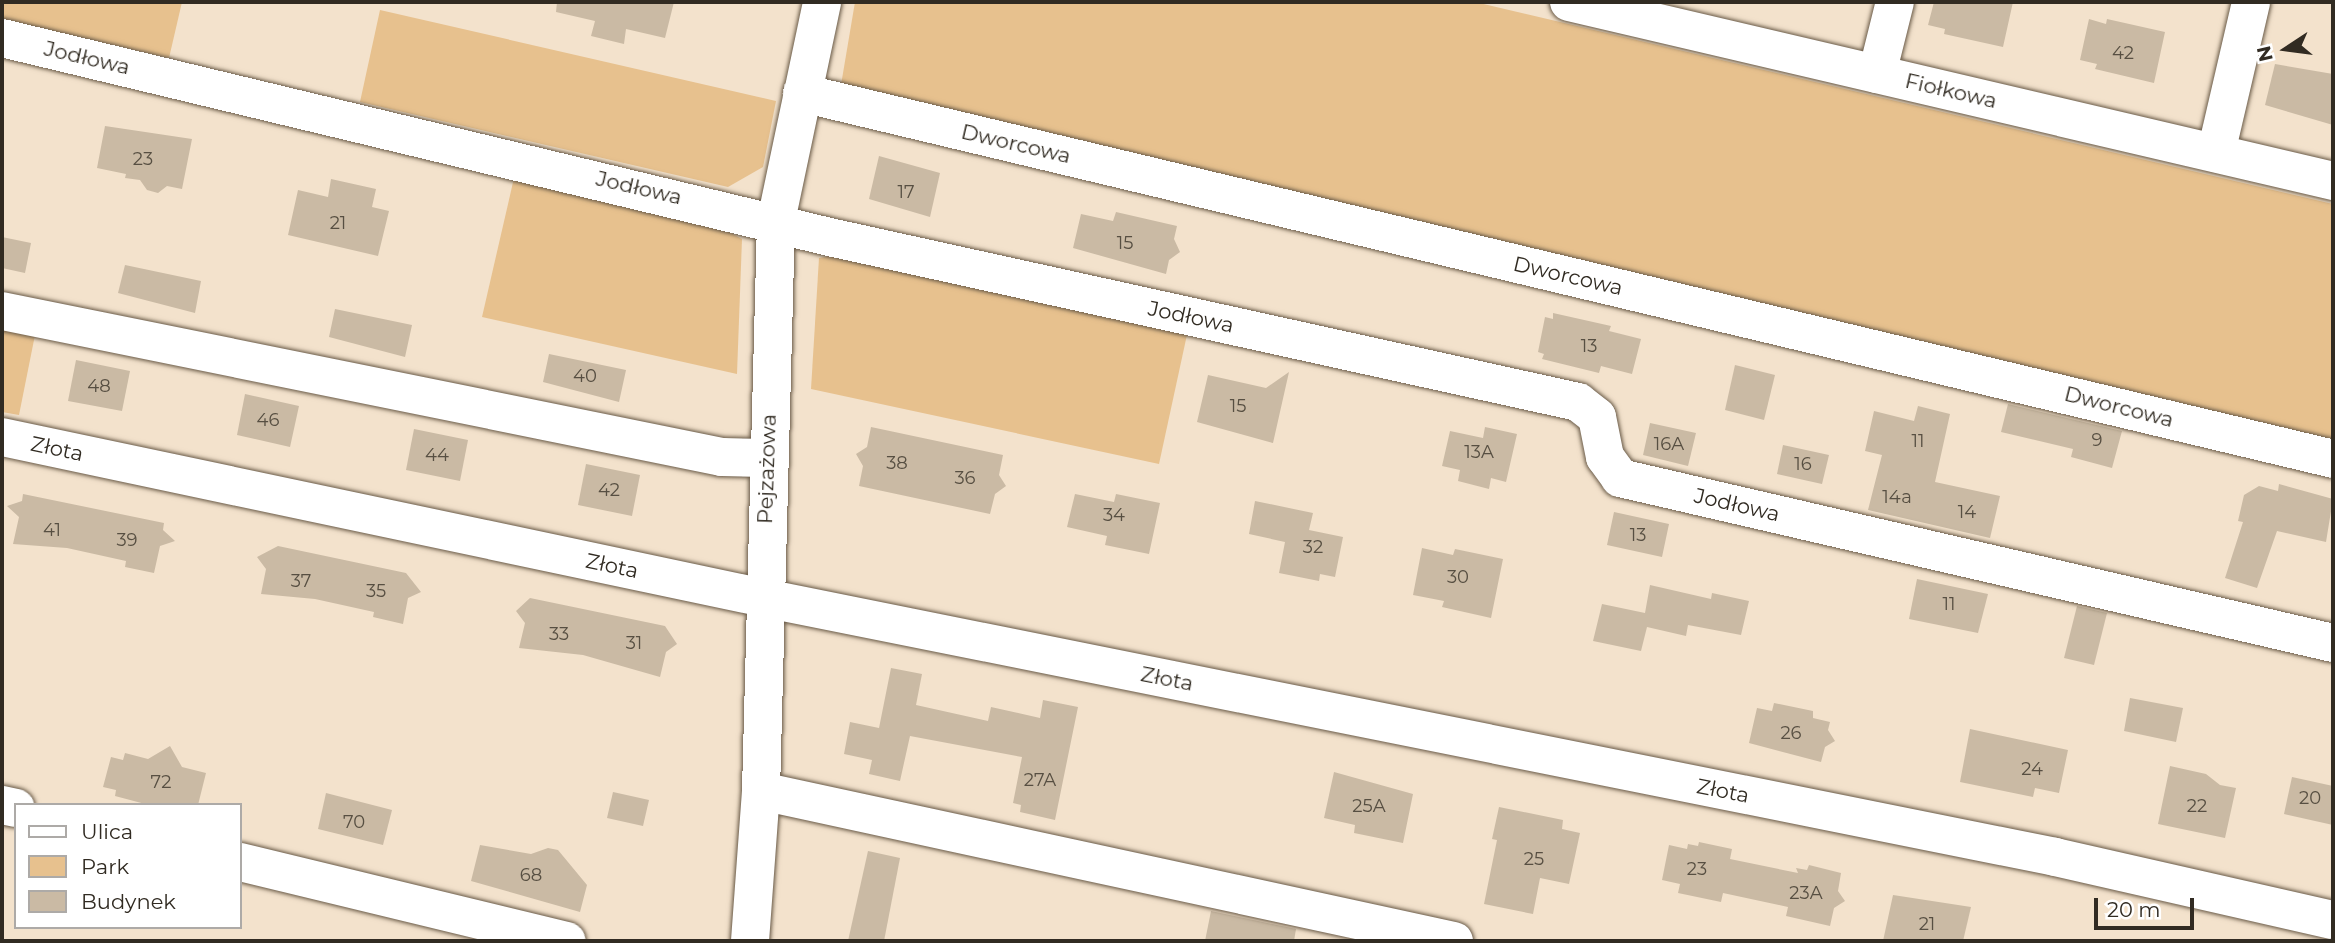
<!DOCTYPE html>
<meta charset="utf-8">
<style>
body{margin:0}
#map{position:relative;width:2335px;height:943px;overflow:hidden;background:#f3e2cc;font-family:Montserrat,sans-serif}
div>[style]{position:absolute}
.green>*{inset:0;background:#e7c18e}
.building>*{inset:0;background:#cabaa4}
.roads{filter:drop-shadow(0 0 2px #695a47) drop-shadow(0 0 2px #695a47)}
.minor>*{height:38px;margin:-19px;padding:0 19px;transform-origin:19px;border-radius:19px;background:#fff}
span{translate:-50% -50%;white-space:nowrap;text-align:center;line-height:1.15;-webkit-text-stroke:7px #fff;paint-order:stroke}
.number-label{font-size:18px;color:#574f42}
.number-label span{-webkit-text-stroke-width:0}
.street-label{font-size:21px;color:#312b22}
.frame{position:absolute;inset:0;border:4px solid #312b22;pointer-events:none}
.legend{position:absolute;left:14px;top:803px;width:228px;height:126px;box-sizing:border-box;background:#fff;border:2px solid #adaaa7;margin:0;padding:9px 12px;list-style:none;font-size:21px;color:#312b22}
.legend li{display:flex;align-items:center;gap:14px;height:35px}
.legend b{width:35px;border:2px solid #adaaa7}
.north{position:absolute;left:2251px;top:14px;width:70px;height:70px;-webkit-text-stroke:5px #fff;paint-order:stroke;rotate:257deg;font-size:19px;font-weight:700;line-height:28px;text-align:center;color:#312b22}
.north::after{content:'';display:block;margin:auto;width:24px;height:32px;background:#312b22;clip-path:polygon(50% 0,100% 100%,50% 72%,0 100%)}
.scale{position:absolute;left:2094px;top:898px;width:100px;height:32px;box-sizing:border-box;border:4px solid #312b22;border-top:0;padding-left:9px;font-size:21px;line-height:24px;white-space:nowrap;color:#312b22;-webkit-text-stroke:5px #fff;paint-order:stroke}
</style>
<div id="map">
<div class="green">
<i style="clip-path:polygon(2px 2px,182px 2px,169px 58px,2px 19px)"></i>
<i style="clip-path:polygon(855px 2px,1475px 2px,2333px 204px,2333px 452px,841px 85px)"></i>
<i style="clip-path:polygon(380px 10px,776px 101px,763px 167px,728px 187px,360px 102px)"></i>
<i style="clip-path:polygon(514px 178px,714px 224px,742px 239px,737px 374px,482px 317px)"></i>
<i style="clip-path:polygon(845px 253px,1188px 330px,1159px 464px,811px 389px,819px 258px)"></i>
<i style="clip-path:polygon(2px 323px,36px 330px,19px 415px,2px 412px)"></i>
</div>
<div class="building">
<i style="clip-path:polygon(557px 2px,674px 2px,665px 38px,626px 29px,624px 44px,591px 36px,595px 21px,556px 12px)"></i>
<i style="clip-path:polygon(1934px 2px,2013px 2px,2003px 47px,1944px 34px,1945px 29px,1928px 25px)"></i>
<i style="clip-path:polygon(2089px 19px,2106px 24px,2107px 19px,2165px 32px,2154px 83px,2095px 69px,2097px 64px,2080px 60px)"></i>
<i style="clip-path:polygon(2275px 64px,2333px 74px,2333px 125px,2265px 105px)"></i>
<i style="clip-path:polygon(105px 126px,192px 139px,182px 189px,167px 186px,158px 193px,147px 190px,140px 180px,125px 178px,126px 174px,97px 168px)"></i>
<i style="clip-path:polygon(879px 156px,940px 173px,930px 217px,869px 199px)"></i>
<i style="clip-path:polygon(331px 179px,376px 189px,372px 207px,389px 211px,378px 256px,288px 235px,298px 190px,328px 197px)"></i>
<i style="clip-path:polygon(1116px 212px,1177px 226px,1174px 239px,1180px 252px,1169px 260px,1166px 274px,1073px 248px,1081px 214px,1113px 221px)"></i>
<i style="clip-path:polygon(2px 237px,31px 243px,25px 273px,2px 268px)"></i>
<i style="clip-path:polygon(125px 265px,201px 281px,195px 313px,118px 293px)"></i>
<i style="clip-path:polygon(335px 309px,412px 325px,405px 357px,329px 337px)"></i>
<i style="clip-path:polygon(1553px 313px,1611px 326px,1609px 331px,1641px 339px,1632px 374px,1601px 366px,1599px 373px,1542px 359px,1544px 354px,1538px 352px,1545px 317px,1553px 319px)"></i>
<i style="clip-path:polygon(549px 354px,626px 370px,619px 402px,543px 382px)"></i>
<i style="clip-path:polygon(76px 360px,130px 371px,122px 411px,68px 401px)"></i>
<i style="clip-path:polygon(1735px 365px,1775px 375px,1764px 420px,1725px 410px)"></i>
<i style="clip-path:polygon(1289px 372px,1273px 443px,1197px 422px,1208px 375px,1266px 388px)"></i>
<i style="clip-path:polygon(245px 394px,299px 406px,290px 447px,237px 435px)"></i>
<i style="clip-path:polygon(2008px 404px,2122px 431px,2112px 468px,2071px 457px,2073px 449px,2001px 432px)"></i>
<i style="clip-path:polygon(1918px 406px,1950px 414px,1935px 482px,2000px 496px,1990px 538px,1868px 510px,1882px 455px,1865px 451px,1874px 411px,1914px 421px)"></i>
<i style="clip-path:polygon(1650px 423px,1696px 433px,1688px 466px,1643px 455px)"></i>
<i style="clip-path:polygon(871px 427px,1003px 455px,999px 475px,1006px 486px,995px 494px,990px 514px,859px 486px,863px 466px,856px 454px,867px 447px)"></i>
<i style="clip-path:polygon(1485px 427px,1517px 434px,1506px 482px,1491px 478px,1489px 489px,1458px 481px,1460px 470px,1442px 466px,1450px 431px,1483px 438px)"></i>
<i style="clip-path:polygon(414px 429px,468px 440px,460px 481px,406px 470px)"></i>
<i style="clip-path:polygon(1783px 445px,1829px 455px,1822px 484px,1777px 474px)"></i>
<i style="clip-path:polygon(586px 464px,640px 475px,632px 516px,578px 505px)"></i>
<i style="clip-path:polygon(2279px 484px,2333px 499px,2326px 542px,2277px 531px,2257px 588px,2225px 578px,2243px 522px,2238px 521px,2244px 495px,2259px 486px,2278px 491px)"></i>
<i style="clip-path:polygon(23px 494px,164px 523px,163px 530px,175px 541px,160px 546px,154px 573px,125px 567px,126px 561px,67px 548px,13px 544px,19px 517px,7px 506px,22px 501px)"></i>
<i style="clip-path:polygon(1075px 494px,1114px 502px,1116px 494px,1160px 503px,1149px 554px,1105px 545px,1107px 536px,1067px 527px)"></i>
<i style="clip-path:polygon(1255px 501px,1313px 513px,1309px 530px,1343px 537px,1335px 577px,1320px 574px,1319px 581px,1279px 573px,1285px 542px,1249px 534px)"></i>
<i style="clip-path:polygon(1614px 512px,1669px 524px,1662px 557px,1607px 545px)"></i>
<i style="clip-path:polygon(278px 546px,406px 573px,421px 592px,408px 598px,403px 624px,373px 617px,374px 612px,315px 599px,261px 594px,266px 569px,257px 557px)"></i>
<i style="clip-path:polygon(1422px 548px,1453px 555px,1455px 549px,1503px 559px,1491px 618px,1442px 607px,1444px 601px,1413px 595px)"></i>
<i style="clip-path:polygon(1917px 579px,1988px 594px,1978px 633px,1909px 619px)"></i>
<i style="clip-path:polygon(1650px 585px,1711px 599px,1712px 593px,1749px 601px,1741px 635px,1688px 625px,1686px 636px,1647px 627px,1641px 651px,1593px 641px,1602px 604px,1645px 613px)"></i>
<i style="clip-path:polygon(530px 598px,665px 626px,677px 644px,666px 652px,660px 677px,583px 655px,519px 648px,525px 623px,516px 611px)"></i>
<i style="clip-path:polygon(2077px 606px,2107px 613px,2094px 665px,2064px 658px)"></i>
<i style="clip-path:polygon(891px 668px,922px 674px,916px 705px,988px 721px,991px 707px,1040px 718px,1043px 700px,1078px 707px,1055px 820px,1020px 812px,1021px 805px,1013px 803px,1022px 757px,910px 736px,900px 781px,869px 774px,872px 760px,844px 754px,850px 722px,879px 728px)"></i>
<i style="clip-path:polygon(2130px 698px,2183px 708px,2176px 742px,2124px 731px)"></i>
<i style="clip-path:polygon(1774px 703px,1813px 711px,1813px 718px,1830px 722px,1828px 730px,1835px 741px,1825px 747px,1821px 762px,1749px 743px,1757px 708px,1772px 711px)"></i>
<i style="clip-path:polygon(1970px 729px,2068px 750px,2059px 793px,2035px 788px,2033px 797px,1960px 782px)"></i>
<i style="clip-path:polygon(170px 746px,182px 767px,206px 773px,198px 805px,149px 805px,115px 796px,116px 790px,103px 787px,111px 757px,123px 760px,125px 753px,148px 759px)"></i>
<i style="clip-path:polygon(2170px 766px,2206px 774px,2220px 785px,2236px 788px,2225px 838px,2158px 824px)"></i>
<i style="clip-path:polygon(1334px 772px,1413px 794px,1403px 843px,1354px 833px,1355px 825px,1324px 818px)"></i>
<i style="clip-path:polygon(2292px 777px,2333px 786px,2333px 825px,2284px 814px)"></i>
<i style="clip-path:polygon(613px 792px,649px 800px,643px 826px,607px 818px)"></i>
<i style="clip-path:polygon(326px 793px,392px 810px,383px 845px,318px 829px)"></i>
<i style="clip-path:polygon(1499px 807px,1563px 820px,1562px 829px,1580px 833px,1569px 884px,1540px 878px,1533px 914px,1484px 904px,1497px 840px,1492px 839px)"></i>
<i style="clip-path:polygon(1699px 842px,1732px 849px,1730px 859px,1798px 873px,1796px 868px,1807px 870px,1809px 865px,1841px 873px,1838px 891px,1845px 901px,1834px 908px,1830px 926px,1786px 916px,1788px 907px,1723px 893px,1721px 902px,1678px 893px,1680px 884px,1662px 880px,1669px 845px,1687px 849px,1688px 844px,1698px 846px)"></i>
<i style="clip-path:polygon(480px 845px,531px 854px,548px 848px,558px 850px,587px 885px,580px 912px,471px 881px)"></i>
<i style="clip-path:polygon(868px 851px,900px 858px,884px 941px,848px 941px)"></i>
<i style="clip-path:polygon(1893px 895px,1971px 907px,1963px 941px,1883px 941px)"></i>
<i style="clip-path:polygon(1211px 911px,1296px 929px,1294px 941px,1205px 941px)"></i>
</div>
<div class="roads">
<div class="minor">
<i style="left:1569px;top:2px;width:785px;rotate:13.19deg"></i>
<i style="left:2px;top:38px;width:856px;rotate:13.52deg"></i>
<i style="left:834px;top:238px;width:762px;rotate:12.43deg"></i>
<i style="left:1578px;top:402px;width:24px;rotate:38deg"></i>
<i style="left:1597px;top:417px;width:41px;rotate:78.7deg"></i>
<i style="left:1605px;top:457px;width:26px;rotate:54deg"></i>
<i style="left:1620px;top:478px;width:732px;rotate:13.03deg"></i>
<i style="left:1877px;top:74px;width:74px;rotate:-76deg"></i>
<i style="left:802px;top:93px;width:1574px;rotate:13.44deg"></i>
<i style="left:2216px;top:153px;width:155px;rotate:-76.9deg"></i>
<i style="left:2px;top:311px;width:735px;rotate:11.46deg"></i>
<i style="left:722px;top:457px;width:45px;rotate:1.3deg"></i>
<i style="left:2px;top:437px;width:779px;rotate:11.93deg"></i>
<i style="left:764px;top:598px;width:1317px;rotate:11.34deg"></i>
<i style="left:2055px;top:857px;width:285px;rotate:12.8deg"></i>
<i style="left:761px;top:791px;width:709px;rotate:12.21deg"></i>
<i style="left:2px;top:805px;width:14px;rotate:12deg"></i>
<i style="left:240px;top:862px;width:336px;rotate:13.6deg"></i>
<i style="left:750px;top:941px;width:150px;rotate:-85.8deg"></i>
<i style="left:761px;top:791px;width:570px;rotate:-88.49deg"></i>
<i style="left:776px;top:221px;width:224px;rotate:-78.1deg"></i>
</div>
</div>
<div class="number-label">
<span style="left:2123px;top:53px">42</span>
<span style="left:143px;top:159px">23</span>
<span style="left:906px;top:192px">17</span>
<span style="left:338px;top:223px">21</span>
<span style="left:1125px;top:243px">15</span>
<span style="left:1589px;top:346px">13</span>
<span style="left:585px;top:376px">40</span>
<span style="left:99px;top:386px">48</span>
<span style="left:1238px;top:406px">15</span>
<span style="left:268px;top:420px">46</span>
<span style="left:2097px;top:440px">9</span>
<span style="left:1918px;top:441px">11</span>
<span style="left:1669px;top:444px">16A</span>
<span style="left:1479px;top:452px">13A</span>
<span style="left:437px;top:455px">44</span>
<span style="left:897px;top:463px">38</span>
<span style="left:1803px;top:464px">16</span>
<span style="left:965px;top:478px">36</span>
<span style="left:609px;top:490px">42</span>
<span style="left:1897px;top:497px">14a</span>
<span style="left:1967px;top:512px">14</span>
<span style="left:1114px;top:515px">34</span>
<span style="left:52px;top:530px">41</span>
<span style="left:1638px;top:535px">13</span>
<span style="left:127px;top:540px">39</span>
<span style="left:1313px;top:547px">32</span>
<span style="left:1458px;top:577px">30</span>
<span style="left:301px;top:581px">37</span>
<span style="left:376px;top:591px">35</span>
<span style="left:1949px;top:604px">11</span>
<span style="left:559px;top:634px">33</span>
<span style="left:634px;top:643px">31</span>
<span style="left:1791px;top:733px">26</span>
<span style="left:2032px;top:769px">24</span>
<span style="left:1040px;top:780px">27A</span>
<span style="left:161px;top:782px">72</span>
<span style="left:2310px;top:798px">20</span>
<span style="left:1369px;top:806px">25A</span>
<span style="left:2197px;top:806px">22</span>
<span style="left:354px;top:822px">70</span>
<span style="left:1534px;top:859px">25</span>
<span style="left:1697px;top:869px">23</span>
<span style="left:531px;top:875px">68</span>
<span style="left:1806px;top:893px">23A</span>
<span style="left:1927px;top:924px">21</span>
</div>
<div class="street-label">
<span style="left:87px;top:58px;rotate:13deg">Jodłowa</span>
<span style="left:1951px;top:91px;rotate:13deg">Fiołkowa</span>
<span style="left:1016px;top:144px;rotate:13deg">Dworcowa</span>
<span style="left:639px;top:188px;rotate:13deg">Jodłowa</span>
<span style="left:1568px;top:276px;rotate:13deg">Dworcowa</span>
<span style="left:1191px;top:317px;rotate:12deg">Jodłowa</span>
<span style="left:2119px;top:407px;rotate:14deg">Dworcowa</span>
<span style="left:57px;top:449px;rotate:12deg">Złota</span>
<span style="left:767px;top:469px;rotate:-88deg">Pejzażowa</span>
<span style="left:1737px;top:505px;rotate:13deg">Jodłowa</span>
<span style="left:612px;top:566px;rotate:12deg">Złota</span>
<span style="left:1167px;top:679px;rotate:11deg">Złota</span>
<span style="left:1723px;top:791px;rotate:11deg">Złota</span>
</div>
<div class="frame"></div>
<ul class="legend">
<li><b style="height:9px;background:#fff"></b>Ulica</li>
<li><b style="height:19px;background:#e7c18e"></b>Park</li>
<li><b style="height:19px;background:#cabaa4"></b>Budynek</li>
</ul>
<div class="north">N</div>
<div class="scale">20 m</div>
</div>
